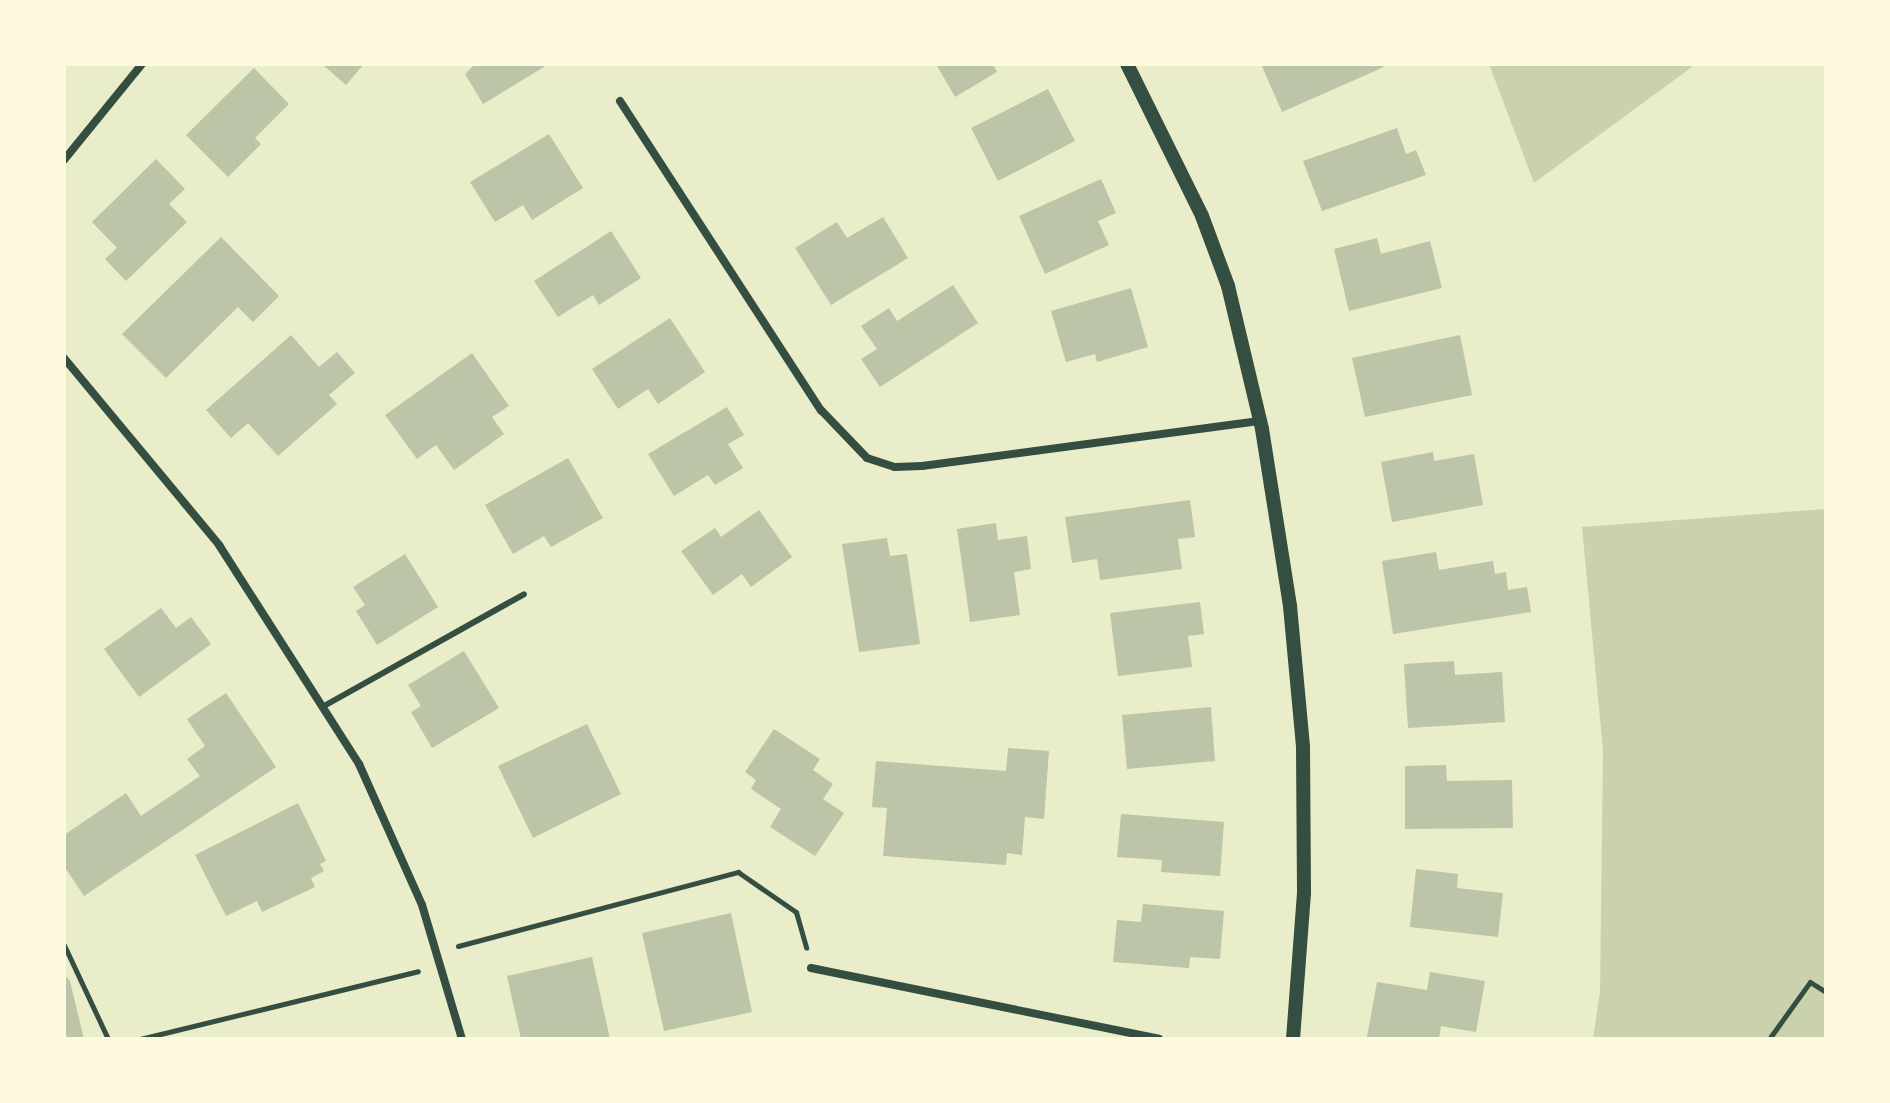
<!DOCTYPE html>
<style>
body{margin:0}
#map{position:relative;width:1890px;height:1103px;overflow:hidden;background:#e9edc9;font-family:Inter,sans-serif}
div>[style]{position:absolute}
.green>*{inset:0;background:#cad2ad}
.building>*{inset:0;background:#bcc5a7}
.path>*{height:5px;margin:-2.5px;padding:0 2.5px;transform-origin:2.5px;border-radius:2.5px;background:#344e41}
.service>*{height:6px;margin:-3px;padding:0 3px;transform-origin:3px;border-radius:3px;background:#344e41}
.minor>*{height:8px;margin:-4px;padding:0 4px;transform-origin:4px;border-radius:4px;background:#344e41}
.tertiary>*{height:14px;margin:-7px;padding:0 7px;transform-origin:7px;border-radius:7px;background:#344e41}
span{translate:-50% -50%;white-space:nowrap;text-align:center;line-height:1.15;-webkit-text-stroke:6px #fefae0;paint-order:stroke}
.frame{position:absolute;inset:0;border:66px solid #fefae0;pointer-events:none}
</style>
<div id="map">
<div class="green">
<i style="clip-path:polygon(1489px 64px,1696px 64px,1534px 183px)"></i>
<i style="clip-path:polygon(1826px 509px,1826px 1039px,1593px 1039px,1600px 992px,1603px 751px,1582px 527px)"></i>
</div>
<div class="building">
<i style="clip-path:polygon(322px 64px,364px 64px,346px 85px)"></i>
<i style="clip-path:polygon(475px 64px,549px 64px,483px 104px,465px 74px)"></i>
<i style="clip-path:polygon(936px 64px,993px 64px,997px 72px,955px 97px)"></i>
<i style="clip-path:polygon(1261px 64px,1382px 64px,1384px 67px,1282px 112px)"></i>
<i style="clip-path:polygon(254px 68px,289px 104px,255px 138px,261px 144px,228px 177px,186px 135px)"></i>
<i style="clip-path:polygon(1048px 89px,1075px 141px,998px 181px,971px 128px)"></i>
<i style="clip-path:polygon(1397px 128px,1406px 154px,1416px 150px,1426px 175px,1322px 211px,1303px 161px)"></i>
<i style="clip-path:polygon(549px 134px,583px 188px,532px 220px,523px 205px,495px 222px,470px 182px)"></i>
<i style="clip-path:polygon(156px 159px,185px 189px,169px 204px,187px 222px,126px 281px,105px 259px,117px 248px,92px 222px)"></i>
<i style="clip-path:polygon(1101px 179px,1116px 213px,1098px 221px,1109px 245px,1045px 274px,1019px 216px)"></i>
<i style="clip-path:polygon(883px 217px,908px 258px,831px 305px,795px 248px,837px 222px,847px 238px)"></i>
<i style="clip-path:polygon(611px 231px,641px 278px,599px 305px,593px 295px,558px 317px,534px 281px)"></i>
<i style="clip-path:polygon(221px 237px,279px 296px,253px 322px,238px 307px,166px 378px,122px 334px)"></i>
<i style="clip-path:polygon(1377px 238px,1381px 254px,1430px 241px,1442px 288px,1349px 311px,1334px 249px)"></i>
<i style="clip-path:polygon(953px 285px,978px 323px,880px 387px,861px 359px,877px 349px,861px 326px,889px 308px,897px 321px)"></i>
<i style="clip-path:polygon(1131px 288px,1148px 347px,1097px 362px,1095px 354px,1066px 362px,1051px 311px)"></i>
<i style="clip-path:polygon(670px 318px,705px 372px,658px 404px,648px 389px,618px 409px,592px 369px)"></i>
<i style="clip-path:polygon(291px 335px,319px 367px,337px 352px,355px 373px,329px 395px,337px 404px,278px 456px,248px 423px,231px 438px,206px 410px)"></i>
<i style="clip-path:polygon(1460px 335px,1472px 395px,1365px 417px,1352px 358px)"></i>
<i style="clip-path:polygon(472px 353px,509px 406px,492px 417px,504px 434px,454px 470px,436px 445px,417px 459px,385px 415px)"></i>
<i style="clip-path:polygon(727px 407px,744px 435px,728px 444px,743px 468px,715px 485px,708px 475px,674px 496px,648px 454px)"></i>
<i style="clip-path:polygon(1433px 452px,1434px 461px,1474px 454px,1483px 505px,1392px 522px,1381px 462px)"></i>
<i style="clip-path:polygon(568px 458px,603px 518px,551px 547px,544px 536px,513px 554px,485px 505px)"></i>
<i style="clip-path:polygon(1190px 500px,1195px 537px,1178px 539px,1182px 569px,1100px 580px,1097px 559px,1072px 563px,1065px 517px)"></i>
<i style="clip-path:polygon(759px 510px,792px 557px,751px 587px,742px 574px,713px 595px,681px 551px,715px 528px,721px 537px)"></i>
<i style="clip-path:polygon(996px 523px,998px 540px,1027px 536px,1031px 569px,1014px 572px,1020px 615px,970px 622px,957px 529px)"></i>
<i style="clip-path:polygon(887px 538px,890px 556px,907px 554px,920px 644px,859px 652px,842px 544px)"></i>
<i style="clip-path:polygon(1436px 552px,1439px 570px,1493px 561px,1495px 574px,1506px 572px,1508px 590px,1527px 587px,1531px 612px,1393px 634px,1382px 561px)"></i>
<i style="clip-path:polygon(405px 554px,438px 607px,377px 645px,356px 611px,365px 605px,353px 587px)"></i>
<i style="clip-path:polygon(1200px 602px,1204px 634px,1188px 636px,1192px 667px,1118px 676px,1110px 613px)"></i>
<i style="clip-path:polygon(161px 608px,176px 628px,191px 617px,211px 644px,139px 697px,104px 649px)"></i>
<i style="clip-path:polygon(464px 651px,499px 708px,432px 748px,411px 712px,421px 706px,408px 685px)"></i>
<i style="clip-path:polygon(1454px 661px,1455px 675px,1502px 672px,1505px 722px,1408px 728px,1404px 664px)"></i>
<i style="clip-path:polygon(226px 693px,276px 767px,84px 896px,64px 866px,64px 835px,126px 793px,141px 816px,200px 776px,187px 759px,205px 746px,187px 719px)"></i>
<i style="clip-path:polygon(1211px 707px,1215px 761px,1127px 769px,1122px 715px)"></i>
<i style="clip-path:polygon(587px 724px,621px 794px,533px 838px,498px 766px)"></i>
<i style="clip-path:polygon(774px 729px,820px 759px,813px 770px,833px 784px,823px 799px,844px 813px,815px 856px,770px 827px,781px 809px,751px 789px,756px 780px,745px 772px)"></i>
<i style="clip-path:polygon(1008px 748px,1049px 751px,1044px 819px,1025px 817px,1022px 855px,1007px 853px,1006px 865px,883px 856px,887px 808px,872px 807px,876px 761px,1006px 771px)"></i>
<i style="clip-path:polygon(1446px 765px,1447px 781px,1512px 780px,1513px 828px,1405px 829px,1405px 766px)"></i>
<i style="clip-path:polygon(298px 803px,326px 861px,320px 864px,324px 871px,311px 878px,315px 887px,262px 912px,257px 901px,226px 916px,195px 855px)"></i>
<i style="clip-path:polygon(1121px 814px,1224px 822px,1220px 876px,1161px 872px,1162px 860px,1117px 857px)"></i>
<i style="clip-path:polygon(1416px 869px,1458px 874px,1457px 888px,1503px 893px,1498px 937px,1410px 927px)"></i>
<i style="clip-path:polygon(1143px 904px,1224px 911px,1220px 959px,1190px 957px,1189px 968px,1113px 962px,1117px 920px,1141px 922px)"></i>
<i style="clip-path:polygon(731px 913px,752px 1012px,664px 1031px,642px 933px)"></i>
<i style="clip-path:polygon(592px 957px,610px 1039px,521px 1039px,507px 976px)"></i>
<i style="clip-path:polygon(1430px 972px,1485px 981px,1476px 1032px,1441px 1026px,1439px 1039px,1367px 1037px,1377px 982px,1427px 990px)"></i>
<i style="clip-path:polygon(64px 974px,70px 981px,84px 1039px,64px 1039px)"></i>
</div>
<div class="path">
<i style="left:64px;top:945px;width:104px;rotate:64.9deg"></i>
<i style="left:458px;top:946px;width:290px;rotate:-14.8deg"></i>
<i style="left:738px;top:872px;width:70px;rotate:34.6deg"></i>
<i style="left:796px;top:912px;width:37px;rotate:74deg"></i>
<i style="left:140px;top:1039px;width:286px;rotate:-13.7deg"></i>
<i style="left:1769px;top:1039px;width:70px;rotate:-54.3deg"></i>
<i style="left:1810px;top:982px;width:19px;rotate:32deg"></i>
</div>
<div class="service">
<i style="left:324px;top:706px;width:229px;rotate:-29.2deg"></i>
</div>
<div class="minor">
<i style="left:620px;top:101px;width:369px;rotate:57deg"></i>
<i style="left:821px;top:410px;width:66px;rotate:46.2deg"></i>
<i style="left:867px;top:458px;width:29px;rotate:18deg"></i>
<i style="left:895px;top:467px;width:27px;rotate:-2deg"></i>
<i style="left:922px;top:466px;width:342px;rotate:-7.6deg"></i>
<i style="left:64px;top:160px;width:124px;rotate:-50.9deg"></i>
<i style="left:64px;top:358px;width:243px;rotate:50.3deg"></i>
<i style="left:219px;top:545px;width:260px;rotate:57.4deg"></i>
<i style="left:359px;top:764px;width:154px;rotate:65.9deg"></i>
<i style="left:422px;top:905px;width:140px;rotate:73.4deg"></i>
<i style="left:811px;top:968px;width:355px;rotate:11.5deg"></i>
</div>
<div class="tertiary">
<i style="left:1127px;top:64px;width:169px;rotate:63.7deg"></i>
<i style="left:1202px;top:216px;width:75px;rotate:69.6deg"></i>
<i style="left:1228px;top:286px;width:147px;rotate:76.6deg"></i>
<i style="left:1262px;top:429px;width:179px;rotate:81deg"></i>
<i style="left:1290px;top:606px;width:142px;rotate:84.7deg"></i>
<i style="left:1303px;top:747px;width:146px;rotate:89.6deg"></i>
<i style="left:1304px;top:893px;width:146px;rotate:94.3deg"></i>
</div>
<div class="frame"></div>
</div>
